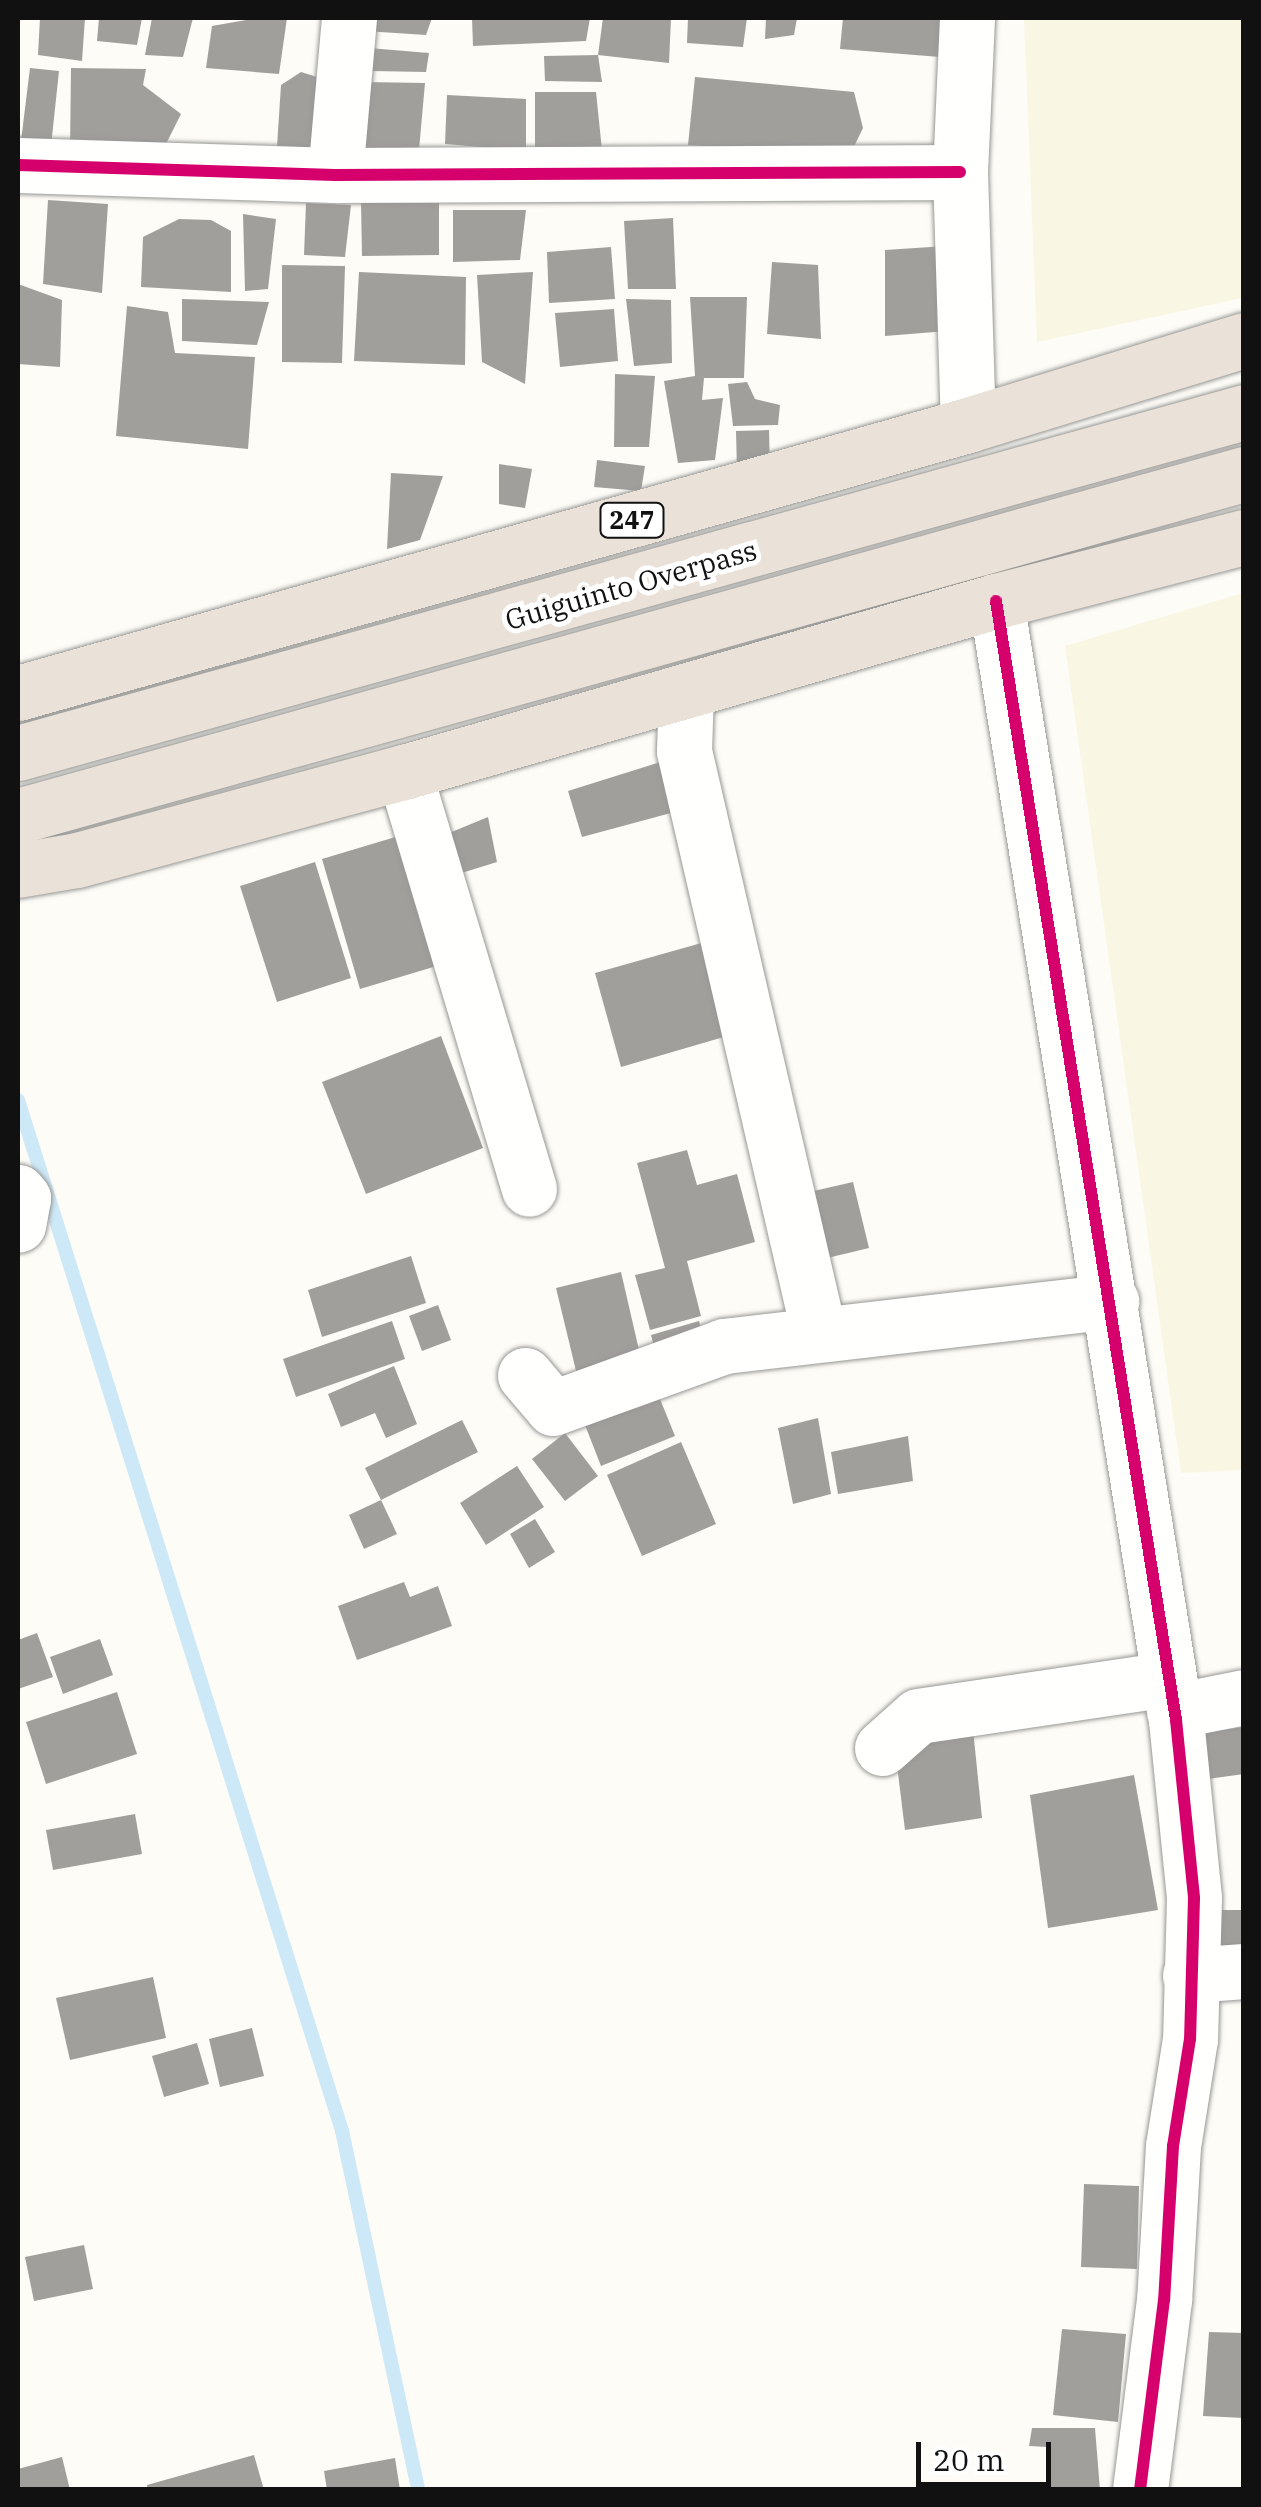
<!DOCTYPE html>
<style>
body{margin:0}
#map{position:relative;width:1261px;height:2507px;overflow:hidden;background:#fdfcf7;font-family:"IBM Plex Serif",serif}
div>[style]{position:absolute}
.farmland>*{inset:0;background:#f9f7e4}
.stream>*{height:14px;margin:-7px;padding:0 7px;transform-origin:7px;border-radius:7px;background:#cde8f7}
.building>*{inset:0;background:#a19f9c}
.roads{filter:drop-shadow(0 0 2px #979795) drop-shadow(0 0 2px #979795)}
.minor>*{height:55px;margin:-27.5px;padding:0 27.5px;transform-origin:27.5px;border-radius:27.5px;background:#fffffe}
.highway>*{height:55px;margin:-27.5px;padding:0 27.5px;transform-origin:27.5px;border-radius:27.5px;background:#eae1d8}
.cycleway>*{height:12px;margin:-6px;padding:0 6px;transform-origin:6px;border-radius:6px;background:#d6006c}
span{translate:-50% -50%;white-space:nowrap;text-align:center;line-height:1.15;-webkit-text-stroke:10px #fff;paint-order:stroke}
.shield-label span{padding:2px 8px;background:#fff;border:2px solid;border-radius:8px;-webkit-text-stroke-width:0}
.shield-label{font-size:25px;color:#111;font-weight:700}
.street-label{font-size:28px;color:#111}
.frame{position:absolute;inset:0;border:20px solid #111;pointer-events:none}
.scale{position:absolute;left:916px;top:2442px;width:135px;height:45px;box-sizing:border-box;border:5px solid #111;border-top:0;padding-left:12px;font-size:30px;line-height:35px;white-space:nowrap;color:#111;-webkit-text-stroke:8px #fff;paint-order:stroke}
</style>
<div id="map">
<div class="farmland">
<i style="clip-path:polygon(1024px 18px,1243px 18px,1243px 298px,1037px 342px)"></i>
<i style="clip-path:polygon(1243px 593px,1243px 1470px,1181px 1473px,1065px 646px)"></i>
</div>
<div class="stream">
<i style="left:18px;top:1100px;width:1081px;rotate:72.55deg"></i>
<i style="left:342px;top:2131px;width:367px;rotate:78deg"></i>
</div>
<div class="building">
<i style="clip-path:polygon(40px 18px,85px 18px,82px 61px,38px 55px)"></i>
<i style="clip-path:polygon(99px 18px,142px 18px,137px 45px,97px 41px)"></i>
<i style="clip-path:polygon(152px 18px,193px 18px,183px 57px,145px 55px)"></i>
<i style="clip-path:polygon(258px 18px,287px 18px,279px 74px,206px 68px,212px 26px)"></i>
<i style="clip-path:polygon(366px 18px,432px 18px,426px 35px,365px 31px)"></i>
<i style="clip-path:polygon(472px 18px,590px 18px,586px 41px,473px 46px)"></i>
<i style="clip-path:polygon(603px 18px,671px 18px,669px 63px,598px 55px)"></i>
<i style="clip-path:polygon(688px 18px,747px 18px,743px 47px,687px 43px)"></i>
<i style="clip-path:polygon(766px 18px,797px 18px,794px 35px,765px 39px)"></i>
<i style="clip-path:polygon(843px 18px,940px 18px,940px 57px,840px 49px)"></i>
<i style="clip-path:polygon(369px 48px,429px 53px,426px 72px,372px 71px)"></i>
<i style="clip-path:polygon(598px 55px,602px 82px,545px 81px,544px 56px)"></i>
<i style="clip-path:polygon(30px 68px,59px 71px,51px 146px,21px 141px)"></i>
<i style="clip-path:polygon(71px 68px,146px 69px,143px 85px,181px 114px,160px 156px,70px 150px)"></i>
<i style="clip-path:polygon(301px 72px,327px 80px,317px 162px,276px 162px,281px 85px)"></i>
<i style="clip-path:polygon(695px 77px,854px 92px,863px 128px,849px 157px,688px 145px)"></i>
<i style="clip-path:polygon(364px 82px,425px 83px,418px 161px,362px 160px)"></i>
<i style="clip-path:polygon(535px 92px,596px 92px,603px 160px,535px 160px)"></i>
<i style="clip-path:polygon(447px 95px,526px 99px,526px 151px,445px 144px)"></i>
<i style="clip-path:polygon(48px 200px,108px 204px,102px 293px,43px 284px)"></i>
<i style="clip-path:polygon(306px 203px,351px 205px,345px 257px,304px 255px)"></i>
<i style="clip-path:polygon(361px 203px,439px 203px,439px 255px,362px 256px)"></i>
<i style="clip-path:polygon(453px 210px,526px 210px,520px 260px,453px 262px)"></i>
<i style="clip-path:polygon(243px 214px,276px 219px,268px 289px,245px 291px)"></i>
<i style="clip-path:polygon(673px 218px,676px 289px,628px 289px,624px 221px)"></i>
<i style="clip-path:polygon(179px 219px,211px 220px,231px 231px,231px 292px,141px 287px,143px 237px)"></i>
<i style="clip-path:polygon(946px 246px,947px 331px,885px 336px,885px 250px)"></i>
<i style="clip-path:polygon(611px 247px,615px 299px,549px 303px,547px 252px)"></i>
<i style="clip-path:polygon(772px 262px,818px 265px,821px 339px,767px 334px)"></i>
<i style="clip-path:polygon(282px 265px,345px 266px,342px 363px,282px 362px)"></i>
<i style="clip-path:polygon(359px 272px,466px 277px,465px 365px,354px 361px)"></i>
<i style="clip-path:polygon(533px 272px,525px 384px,482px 362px,477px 275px)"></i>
<i style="clip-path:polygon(18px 284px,62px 300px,60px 367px,18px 364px)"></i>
<i style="clip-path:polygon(690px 297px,747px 297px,744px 378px,704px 378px,702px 400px,723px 398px,715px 460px,678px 463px,664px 381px,695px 376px)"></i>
<i style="clip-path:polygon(182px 299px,269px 302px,257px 345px,182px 341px)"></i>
<i style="clip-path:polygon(626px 299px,671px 300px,672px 363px,634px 366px)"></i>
<i style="clip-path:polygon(127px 306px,168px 312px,175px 353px,255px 357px,248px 449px,116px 436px)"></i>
<i style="clip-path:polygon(614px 309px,618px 361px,560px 367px,555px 313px)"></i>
<i style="clip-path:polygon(615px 374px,655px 376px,649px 447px,614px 447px)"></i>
<i style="clip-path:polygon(747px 382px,755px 399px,780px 405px,778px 425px,733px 426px,728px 384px)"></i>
<i style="clip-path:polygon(769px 430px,770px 471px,737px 472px,736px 431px)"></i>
<i style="clip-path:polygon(597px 460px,645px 466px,641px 491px,594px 487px)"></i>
<i style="clip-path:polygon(499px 464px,532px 469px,525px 508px,499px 504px)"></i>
<i style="clip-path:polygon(391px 473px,443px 476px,420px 540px,387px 549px)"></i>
<i style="clip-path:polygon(670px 759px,682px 810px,582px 837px,568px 791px)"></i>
<i style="clip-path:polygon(488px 817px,497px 862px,452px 876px,437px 838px)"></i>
<i style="clip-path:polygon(402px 835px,440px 965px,360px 989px,322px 859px)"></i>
<i style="clip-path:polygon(315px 862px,351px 978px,277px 1002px,240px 886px)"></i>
<i style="clip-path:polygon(705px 942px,734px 1034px,621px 1067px,595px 973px)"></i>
<i style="clip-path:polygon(441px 1036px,483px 1148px,366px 1194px,322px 1082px)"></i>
<i style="clip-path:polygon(687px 1150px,697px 1185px,737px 1174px,755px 1242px,687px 1261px,701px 1316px,650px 1330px,635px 1275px,665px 1268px,637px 1163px)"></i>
<i style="clip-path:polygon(853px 1182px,869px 1248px,819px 1260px,805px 1193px)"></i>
<i style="clip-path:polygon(411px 1256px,426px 1303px,322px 1337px,308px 1290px)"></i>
<i style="clip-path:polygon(621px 1272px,642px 1363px,578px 1379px,556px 1288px)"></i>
<i style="clip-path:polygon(438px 1305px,451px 1340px,422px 1351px,409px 1316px)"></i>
<i style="clip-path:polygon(392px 1321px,405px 1359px,296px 1397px,283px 1359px)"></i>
<i style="clip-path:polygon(699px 1321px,706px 1348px,658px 1362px,651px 1335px)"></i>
<i style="clip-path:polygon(394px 1366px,417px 1424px,386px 1438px,375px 1413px,341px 1427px,328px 1394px)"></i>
<i style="clip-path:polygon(656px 1389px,675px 1436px,601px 1466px,583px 1420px)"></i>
<i style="clip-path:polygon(818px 1418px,831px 1494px,793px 1504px,778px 1428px)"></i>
<i style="clip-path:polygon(462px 1420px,478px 1452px,381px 1500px,365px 1468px)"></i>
<i style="clip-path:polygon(565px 1433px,598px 1476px,565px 1501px,532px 1459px)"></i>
<i style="clip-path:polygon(908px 1436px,913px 1481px,838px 1494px,831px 1452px)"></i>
<i style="clip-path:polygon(681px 1442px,716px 1524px,642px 1556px,607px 1475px)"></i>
<i style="clip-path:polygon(517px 1466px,544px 1507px,486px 1545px,460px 1503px)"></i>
<i style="clip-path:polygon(381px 1500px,397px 1534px,364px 1549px,349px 1515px)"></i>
<i style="clip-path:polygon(535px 1519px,555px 1552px,529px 1568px,510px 1534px)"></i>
<i style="clip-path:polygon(404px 1582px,410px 1597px,438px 1586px,452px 1626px,357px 1660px,338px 1606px)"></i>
<i style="clip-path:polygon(37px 1633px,53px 1677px,18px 1689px,18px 1640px)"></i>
<i style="clip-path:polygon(100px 1639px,113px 1675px,63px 1694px,50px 1657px)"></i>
<i style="clip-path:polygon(117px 1692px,137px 1754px,46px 1784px,26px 1722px)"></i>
<i style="clip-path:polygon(1244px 1727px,1244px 1774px,1193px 1781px,1189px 1734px)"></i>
<i style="clip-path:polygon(973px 1729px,982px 1818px,905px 1830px,894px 1741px)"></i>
<i style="clip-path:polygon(1134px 1775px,1158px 1910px,1048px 1928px,1030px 1795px)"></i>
<i style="clip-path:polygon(135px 1814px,142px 1854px,53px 1870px,46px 1830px)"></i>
<i style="clip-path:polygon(1206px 1910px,1244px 1910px,1244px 1948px,1203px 1952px)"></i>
<i style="clip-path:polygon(153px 1977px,166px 2038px,70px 2060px,56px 1998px)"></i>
<i style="clip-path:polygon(252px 2028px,264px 2076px,220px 2087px,209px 2039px)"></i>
<i style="clip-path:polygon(197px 2043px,209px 2084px,164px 2097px,152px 2056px)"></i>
<i style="clip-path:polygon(1084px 2184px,1139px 2186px,1137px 2269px,1081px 2267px)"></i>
<i style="clip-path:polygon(84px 2245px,93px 2289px,34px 2301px,25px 2257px)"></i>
<i style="clip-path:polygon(1062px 2329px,1126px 2334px,1118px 2422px,1053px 2415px)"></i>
<i style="clip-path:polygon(1209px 2332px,1244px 2333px,1244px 2418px,1203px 2416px)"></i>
<i style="clip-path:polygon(1032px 2428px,1095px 2428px,1100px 2490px,1048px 2490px,1047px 2447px,1029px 2446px)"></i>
<i style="clip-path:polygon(254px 2455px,264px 2490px,148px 2490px,147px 2485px)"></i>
<i style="clip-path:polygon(62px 2457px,70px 2490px,18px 2490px,18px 2469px)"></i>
<i style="clip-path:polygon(395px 2458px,400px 2490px,327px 2490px,324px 2471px)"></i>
</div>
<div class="roads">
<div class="minor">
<i style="left:967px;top:18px;width:154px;rotate:92.6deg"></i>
<i style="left:960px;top:172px;width:253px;rotate:88.2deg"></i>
<i style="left:18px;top:165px;width:317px;rotate:1.8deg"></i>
<i style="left:335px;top:175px;width:625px;rotate:-0.28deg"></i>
<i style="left:335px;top:175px;width:158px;rotate:-84.9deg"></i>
<i style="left:996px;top:601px;width:1133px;rotate:80.86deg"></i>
<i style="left:1176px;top:1720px;width:179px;rotate:84.2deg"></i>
<i style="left:1194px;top:1898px;width:141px;rotate:91.6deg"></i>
<i style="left:1190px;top:2039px;width:108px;rotate:99deg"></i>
<i style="left:1173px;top:2146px;width:154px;rotate:93.3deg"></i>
<i style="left:1164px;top:2300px;width:192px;rotate:97.2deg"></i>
<i style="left:686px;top:691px;width:60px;rotate:91.9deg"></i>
<i style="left:684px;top:751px;width:598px;rotate:76.96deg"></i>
<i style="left:404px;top:772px;width:435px;rotate:73.3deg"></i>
<i style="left:18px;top:1192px;width:8px;rotate:50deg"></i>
<i style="left:23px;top:1198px;width:27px;rotate:100deg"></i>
<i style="left:525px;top:1375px;width:43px;rotate:49.7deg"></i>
<i style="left:553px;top:1408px;width:182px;rotate:-19.9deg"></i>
<i style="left:724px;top:1346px;width:390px;rotate:-6.6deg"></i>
<i style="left:1174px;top:1711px;width:71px;rotate:-11.3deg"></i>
<i style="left:882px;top:1748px;width:48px;rotate:-41.6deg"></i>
<i style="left:918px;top:1716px;width:253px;rotate:-8.4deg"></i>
<i style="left:1190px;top:1975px;width:54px;rotate:-4.2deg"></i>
</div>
<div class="highway">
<i style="left:18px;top:693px;width:987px;rotate:-15.75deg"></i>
<i style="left:968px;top:425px;width:289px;rotate:-17.1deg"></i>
<i style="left:18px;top:753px;width:1273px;rotate:-15.54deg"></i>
<i style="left:18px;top:816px;width:1273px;rotate:-15.59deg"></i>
<i style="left:18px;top:870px;width:60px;rotate:-9.6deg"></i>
<i style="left:77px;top:860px;width:339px;rotate:-15.1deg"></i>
<i style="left:404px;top:772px;width:616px;rotate:-16.11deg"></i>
<i style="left:996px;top:601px;width:256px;rotate:-14.5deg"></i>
</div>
</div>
<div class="cycleway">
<i style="left:18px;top:165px;width:317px;rotate:1.8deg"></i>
<i style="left:335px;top:175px;width:625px;rotate:-0.28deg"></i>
<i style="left:996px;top:601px;width:1133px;rotate:80.86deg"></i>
<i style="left:1176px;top:1720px;width:179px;rotate:84.2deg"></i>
<i style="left:1194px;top:1898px;width:141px;rotate:91.6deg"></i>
<i style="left:1190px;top:2039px;width:108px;rotate:99deg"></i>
<i style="left:1173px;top:2146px;width:154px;rotate:93.3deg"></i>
<i style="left:1164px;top:2300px;width:192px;rotate:97.2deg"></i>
</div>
<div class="shield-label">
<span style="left:632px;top:520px">247</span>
</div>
<div class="street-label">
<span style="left:631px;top:585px;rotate:-16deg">Guiguinto Overpass</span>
</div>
<div class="frame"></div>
<div class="scale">20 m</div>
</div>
